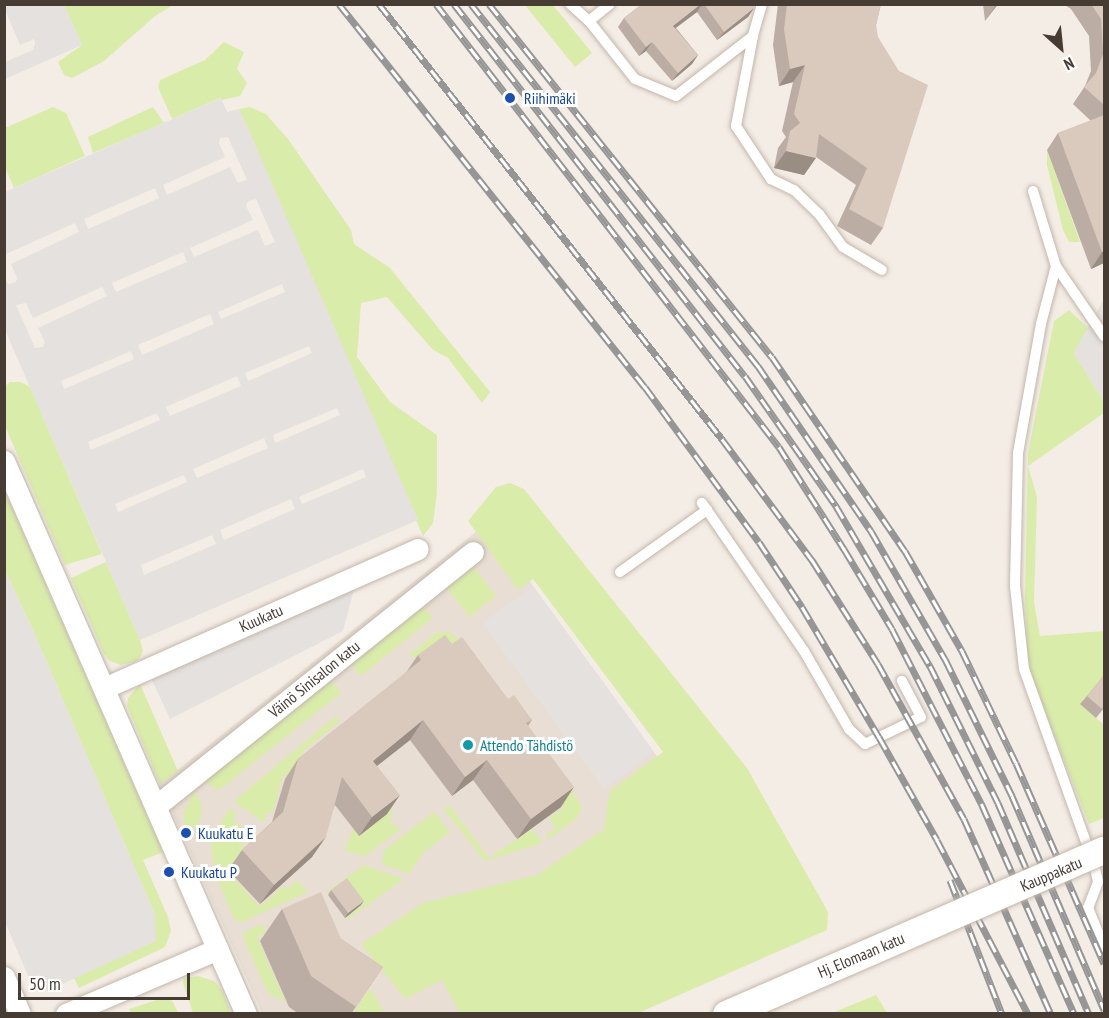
<!DOCTYPE html>
<meta charset="utf-8">
<style>
body{margin:0}
#map{position:relative;width:1109px;height:1018px;overflow:hidden;background:#f4ede5;font-family:"PT Sans Narrow",sans-serif}
div>[style]{position:absolute}
.residential>*{inset:0;background:#e8ded3}
.green>*{inset:0;background:#d9ecaa}
.parking>*{inset:0;background:#e4e1de}
.roads{filter:drop-shadow(0 0 2px #c3b6aa) drop-shadow(0 0 2px #c3b6aa)}
.service>*{height:10px;margin:-5px;padding:0 5px;transform-origin:5px;border-radius:5px;background:#fff}
.minor>*{height:21px;margin:-10.5px;padding:0 10.5px;transform-origin:10.5px;border-radius:10.5px;background:#fff}
.rail>*{height:7px;margin-top:-3.5px;transform-origin:0;background:repeating-linear-gradient(90deg,#fff 0 14px,#969696 0 28px);box-sizing:border-box;border-block:2px solid #969696}
.bridges{filter:drop-shadow(0 0 2px #c3b6aa) drop-shadow(0 0 2px #c3b6aa)}
.tertiary-bridge>*{height:27px;margin:-13.5px;padding:0 13.5px;transform-origin:13.5px;border-radius:13.5px;background:#fff}
.wall>*{inset:0;background:#bbada3}
.shaded-wall>*{inset:0;background:#998d84}
.building>*{inset:0;background:#dac9bd}
.dots>*{width:16px;height:16px;translate:-50% -50%;box-sizing:border-box;border:3px solid #fff;border-radius:50%}
span{translate:-50% -50%;white-space:nowrap;text-align:center;line-height:1.15;-webkit-text-stroke:6px #fff;paint-order:stroke}
.transit-label{font-size:16px;color:#164399}
.left{translate:0 -50%;text-align:left}
.street-label{font-size:16px;color:#473c34}
.culture-label{font-size:16px;color:#0d838f}
.frame{position:absolute;inset:0;border:6px solid #473c34;pointer-events:none}
.north{position:absolute;left:1031px;top:18px;width:60px;height:60px;-webkit-text-stroke:4px #fff;paint-order:stroke;rotate:153deg;font-size:16px;font-weight:700;line-height:24px;text-align:center;color:#473c34}
.north::after{content:'';display:block;margin:auto;width:21px;height:27px;background:#473c34;clip-path:polygon(50% 0,100% 100%,50% 72%,0 100%)}
.scale{position:absolute;left:18px;top:973px;width:172px;height:27px;box-sizing:border-box;border:3px solid #473c34;border-top:0;padding-left:8px;font-size:18px;line-height:21px;white-space:nowrap;color:#473c34;-webkit-text-stroke:4px #fff;paint-order:stroke}
</style>
<div id="map">
<div class="residential">
<i style="clip-path:polygon(487px 523px,778px 922px,578px 1013px,262px 1013px,160px 784px)"></i>
</div>
<div class="green">
<i style="clip-path:polygon(64px 5px,173px 5px,155px 16px,104px 61px,72px 78px,64px 75px,58px 62px,82px 45px)"></i>
<i style="clip-path:polygon(525px 5px,553px 5px,592px 53px,575px 67px)"></i>
<i style="clip-path:polygon(224px 42px,244px 52px,237px 69px,247px 83px,240px 96px,222px 100px,220px 98px,172px 119px,158px 87px,160px 80px,205px 60px)"></i>
<i style="clip-path:polygon(53px 107px,66px 113px,85px 156px,14px 188px,5px 167px,5px 128px)"></i>
<i style="clip-path:polygon(153px 107px,164px 123px,93px 153px,88px 137px)"></i>
<i style="clip-path:polygon(250px 107px,266px 114px,288px 139px,351px 230px,354px 244px,390px 268px,490px 392px,482px 403px,448px 358px,432px 349px,387px 297px,361px 303px,357px 357px,390px 402px,437px 435px,437px 493px,433px 523px,423px 536px,239px 109px)"></i>
<i style="clip-path:polygon(1047px 150px,1080px 242px,1069px 242px,1063px 230px,1047px 165px)"></i>
<i style="clip-path:polygon(1069px 310px,1088px 328px,1074px 353px,1104px 402px,1104px 413px,1028px 466px,1037px 497px,1034px 602px,1040px 636px,1104px 631px,1104px 677px,1096px 718px,1104px 725px,1104px 818px,1089px 824px,1028px 668px,1025px 598px,1028px 453px,1054px 321px)"></i>
<i style="clip-path:polygon(10px 382px,21px 382px,30px 387px,102px 554px,65px 565px,5px 426px,4px 387px)"></i>
<i style="clip-path:polygon(510px 483px,524px 489px,747px 768px,828px 912px,827px 930px,636px 1014px,460px 1013px,442px 980px,405px 999px,361px 944px,423px 903px,537px 875px,604px 829px,610px 791px,663px 752px,533px 579px,518px 590px,468px 521px,496px 487px)"></i>
<i style="clip-path:polygon(4px 489px,163px 852px,143px 860px,168px 917px,171px 931px,165px 947px,79px 988px,74px 978px,155px 941px,155px 915px,36px 637px,5px 570px)"></i>
<i style="clip-path:polygon(106px 562px,140px 640px,143px 651px,140px 658px,134px 662px,121px 665px,110px 661px,104px 654px,71px 578px)"></i>
<i style="clip-path:polygon(474px 567px,496px 596px,469px 617px,447px 588px)"></i>
<i style="clip-path:polygon(423px 607px,433px 618px,361px 676px,352px 664px)"></i>
<i style="clip-path:polygon(449px 632px,465px 645px,578px 799px,582px 809px,576px 819px,549px 839px,546px 835px,556px 828px,549px 818px,564px 807px,516px 743px,410px 654px,436px 633px)"></i>
<i style="clip-path:polygon(331px 681px,341px 693px,218px 791px,205px 781px)"></i>
<i style="clip-path:polygon(140px 684px,178px 771px,160px 784px,127px 706px,128px 698px)"></i>
<i style="clip-path:polygon(336px 716px,340px 721px,302px 752px,305px 759px,282px 778px,273px 813px,266px 812px,264px 823px,234px 801px)"></i>
<i style="clip-path:polygon(194px 791px,200px 800px,202px 810px,200px 821px,184px 840px,184px 812px)"></i>
<i style="clip-path:polygon(392px 801px,391px 823px,401px 829px,365px 856px,344px 851px,353px 829px,359px 836px)"></i>
<i style="clip-path:polygon(449px 805px,489px 858px,532px 829px,543px 843px,485px 861px,444px 810px)"></i>
<i style="clip-path:polygon(230px 808px,237px 814px,233px 820px,246px 830px,250px 827px,255px 830px,242px 844px,246px 850px,226px 870px,260px 907px,283px 886px,287px 889px,297px 880px,308px 892px,242px 922px,235px 921px,216px 876px,211px 846px,213px 835px)"></i>
<i style="clip-path:polygon(434px 812px,450px 832px,423px 853px,409px 874px,382px 864px,384px 850px)"></i>
<i style="clip-path:polygon(364px 865px,404px 879px,347px 920px,345px 918px,361px 905px,326px 892px)"></i>
<i style="clip-path:polygon(262px 924px,266px 932px,257px 937px,285px 1002px,268px 993px,243px 937px,245px 932px)"></i>
<i style="clip-path:polygon(349px 962px,377px 999px,384px 1013px,354px 1013px,364px 997px,335px 976px)"></i>
<i style="clip-path:polygon(198px 976px,214px 981px,222px 990px,231px 1013px,193px 1013px,183px 983px,184px 978px)"></i>
<i style="clip-path:polygon(876px 995px,887px 1013px,832px 1013px)"></i>
<i style="clip-path:polygon(166px 997px,173px 1002px,178px 1013px,131px 1013px,129px 1009px)"></i>
</div>
<div class="parking">
<i style="clip-path:polygon(5px 4px,64px 5px,82px 45px,5px 79px,5px 62px,33px 50px,35px 43px,34px 39px,20px 45px,5px 10px)"></i>
<i style="clip-path:polygon(evenodd,221px 98px,227px 112px,239px 109px,251px 135px,418px 520px,140px 640px,5px 330px,5px 278px,8px 284px,16px 282px,17px 278px,11px 264px,79px 232px,75px 223px,6px 254px,5px 192px,221px 98px,228px 137px,247px 180px,238px 183px,230px 167px,167px 195px,163px 185px,225px 157px,219px 143px,220px 138px,228px 137px,221px 98px,155px 188px,159px 198px,88px 229px,84px 219px,155px 188px,221px 98px,256px 199px,275px 242px,265px 246px,258px 230px,194px 257px,190px 248px,253px 220px,246px 206px,248px 201px,256px 199px,221px 98px,183px 252px,187px 262px,116px 292px,112px 283px,183px 252px,221px 98px,282px 284px,285px 292px,221px 319px,218px 312px,282px 284px,221px 98px,102px 287px,107px 296px,38px 328px,45px 342px,43px 347px,35px 348px,16px 305px,26px 303px,33px 318px,102px 287px,221px 98px,210px 314px,214px 324px,142px 355px,138px 345px,210px 314px,221px 98px,309px 346px,312px 353px,248px 381px,245px 373px,309px 346px,221px 98px,131px 351px,134px 359px,64px 389px,61px 381px,131px 351px,221px 98px,237px 376px,241px 386px,170px 416px,166px 407px,237px 376px,221px 98px,337px 408px,340px 415px,275px 443px,273px 435px,337px 408px,221px 98px,157px 413px,160px 420px,91px 450px,88px 442px,157px 413px,221px 98px,264px 438px,268px 448px,197px 478px,193px 469px,264px 438px,221px 98px,363px 469px,366px 477px,302px 504px,299px 497px,363px 469px,221px 98px,184px 475px,187px 482px,118px 512px,115px 504px,184px 475px,221px 98px,291px 499px,295px 509px,224px 540px,220px 530px,291px 499px,221px 98px,212px 535px,216px 544px,144px 575px,141px 565px,212px 535px)"></i>
<i style="clip-path:polygon(1104px 299px,1104px 402px,1074px 353px)"></i>
<i style="clip-path:polygon(5px 570px,36px 637px,155px 915px,156px 941px,47px 991px,40px 975px,30px 980px,5px 922px)"></i>
<i style="clip-path:polygon(533px 586px,654px 752px,604px 789px,482px 623px)"></i>
<i style="clip-path:polygon(354px 589px,343px 631px,170px 719px,151px 678px)"></i>
</div>
<div class="roads">
<div class="service">
<i style="left:570px;top:4px;width:25px;rotate:42deg"></i>
<i style="left:610px;top:4px;width:27px;rotate:141deg"></i>
<i style="left:589px;top:21px;width:74px;rotate:51.6deg"></i>
<i style="left:635px;top:79px;width:44px;rotate:22.5deg"></i>
<i style="left:676px;top:96px;width:98px;rotate:-37.9deg"></i>
<i style="left:762px;top:4px;width:33px;rotate:106deg"></i>
<i style="left:753px;top:36px;width:92px;rotate:100.7deg"></i>
<i style="left:736px;top:126px;width:64px;rotate:56.6deg"></i>
<i style="left:771px;top:179px;width:25px;rotate:26deg"></i>
<i style="left:794px;top:190px;width:35px;rotate:44deg"></i>
<i style="left:819px;top:214px;width:41px;rotate:54deg"></i>
<i style="left:843px;top:247px;width:45px;rotate:30.5deg"></i>
<i style="left:1033px;top:191px;width:78px;rotate:73deg"></i>
<i style="left:1056px;top:266px;width:85px;rotate:55.6deg"></i>
<i style="left:1056px;top:266px;width:60px;rotate:104.5deg"></i>
<i style="left:1041px;top:324px;width:131px;rotate:100.1deg"></i>
<i style="left:1018px;top:453px;width:133px;rotate:91.3deg"></i>
<i style="left:1015px;top:586px;width:83px;rotate:83.8deg"></i>
<i style="left:1024px;top:669px;width:207px;rotate:70.3deg"></i>
<i style="left:1094px;top:864px;width:18px;rotate:77deg"></i>
<i style="left:1098px;top:882px;width:28px;rotate:111deg"></i>
<i style="left:1088px;top:908px;width:42px;rotate:67.7deg"></i>
<i style="left:707px;top:510px;width:171px;rotate:55.5deg"></i>
<i style="left:804px;top:651px;width:90px;rotate:60deg"></i>
<i style="left:849px;top:729px;width:22px;rotate:43deg"></i>
<i style="left:865px;top:744px;width:62px;rotate:-25.7deg"></i>
<i style="left:921px;top:717px;width:41px;rotate:-117.8deg"></i>
<i style="left:620px;top:572px;width:107px;rotate:-35.5deg"></i>
<i style="left:707px;top:510px;width:9px;rotate:-126deg"></i>
</div>
<div class="minor">
<i style="left:4px;top:461px;width:604px;rotate:66.37deg"></i>
<i style="left:104px;top:688px;width:343px;rotate:-23.9deg"></i>
<i style="left:156px;top:806px;width:406px;rotate:-38.7deg"></i>
<i style="left:4px;top:977px;width:40px;rotate:66.6deg"></i>
<i style="left:66px;top:1014px;width:165px;rotate:-23.2deg"></i>
</div>
</div>
<div class="rail">
<i style="left:339px;top:4px;width:490px;rotate:51.4deg"></i>
<i style="left:645px;top:387px;width:192px;rotate:53.7deg"></i>
<i style="left:759px;top:542px;width:78px;rotate:56.5deg"></i>
<i style="left:802px;top:607px;width:151px;rotate:59.4deg"></i>
<i style="left:879px;top:737px;width:118px;rotate:60.6deg"></i>
<i style="left:937px;top:840px;width:196px;rotate:62.4deg"></i>
<i style="left:379px;top:4px;width:554px;rotate:51.74deg"></i>
<i style="left:722px;top:439px;width:151px;rotate:53.4deg"></i>
<i style="left:812px;top:560px;width:123px;rotate:57.6deg"></i>
<i style="left:878px;top:664px;width:177px;rotate:61deg"></i>
<i style="left:964px;top:819px;width:214px;rotate:66deg"></i>
<i style="left:436px;top:4px;width:560px;rotate:52.25deg"></i>
<i style="left:779px;top:447px;width:121px;rotate:57.5deg"></i>
<i style="left:844px;top:549px;width:93px;rotate:59deg"></i>
<i style="left:892px;top:629px;width:198px;rotate:62.9deg"></i>
<i style="left:982px;top:805px;width:228px;rotate:66.2deg"></i>
<i style="left:454px;top:4px;width:472px;rotate:52deg"></i>
<i style="left:745px;top:376px;width:159px;rotate:55deg"></i>
<i style="left:836px;top:506px;width:186px;rotate:59.6deg"></i>
<i style="left:930px;top:666px;width:153px;rotate:63.6deg"></i>
<i style="left:998px;top:803px;width:230px;rotate:66.7deg"></i>
<i style="left:471px;top:4px;width:462px;rotate:51.6deg"></i>
<i style="left:758px;top:366px;width:200px;rotate:55.6deg"></i>
<i style="left:871px;top:531px;width:148px;rotate:60deg"></i>
<i style="left:945px;top:659px;width:153px;rotate:63.9deg"></i>
<i style="left:1012px;top:796px;width:233px;rotate:66.7deg"></i>
<i style="left:489px;top:4px;width:452px;rotate:51.3deg"></i>
<i style="left:772px;top:357px;width:235px;rotate:55.6deg"></i>
<i style="left:905px;top:551px;width:115px;rotate:60.3deg"></i>
<i style="left:962px;top:651px;width:124px;rotate:64.3deg"></i>
<i style="left:1016px;top:763px;width:219px;rotate:66.3deg"></i>
<i style="left:950px;top:880px;width:144px;rotate:68.8deg"></i>
</div>
<div class="bridges">
<div class="tertiary-bridge">
<i style="left:726px;top:1014px;width:412px;rotate:-23.5deg"></i>
</div>
</div>
<div class="wall">
<i style="clip-path:polygon(642px 4px,752px 4px,754px 8px,748px 17px,717px 40px,697px 12px,676px 28px,698px 55px,692px 64px,672px 81px,646px 51px,639px 56px,618px 27px,624px 18px)"></i>
<i style="clip-path:polygon(778px 4px,881px 4px,876px 25px,883px 228px,871px 245px,837px 226px,856px 185px,816px 157px,804px 175px,774px 168px,778px 148px,786px 137px,782px 131px,793px 82px,779px 86px,773px 45px)"></i>
<i style="clip-path:polygon(983px 4px,998px 4px,985px 21px)"></i>
<i style="clip-path:polygon(1063px 4px,1104px 4px,1104px 263px,1091px 269px,1047px 150px,1058px 133px,1091px 121px,1073px 104px,1085px 86px,1091px 71px,1089px 36px,1071px 9px)"></i>
<i style="clip-path:polygon(452px 644px,508px 699px,532px 720px,528px 726px,561px 807px,517px 839px,473px 780px,452px 796px,410px 740px,377px 766px,387px 814px,359px 836px,335px 805px,312px 857px,260px 904px,228px 870px,242px 850px,272px 822px,285px 779px,298px 759px,405px 674px,418px 655px)"></i>
<i style="clip-path:polygon(1104px 675px,1104px 708px,1096px 718px,1080px 704px,1087px 696px)"></i>
<i style="clip-path:polygon(331px 890px,361px 905px,345px 918px,328px 895px)"></i>
<i style="clip-path:polygon(282px 909px,341px 939px,383px 967px,351px 1014px,299px 1014px,289px 1007px,260px 941px)"></i>
</div>
<div class="shaded-wall">
<i style="clip-path:polygon(701px 4px,702px 4px,697px 12px,667px 34px,673px 26px)"></i>
<i style="clip-path:polygon(997px 4px,998px 4px,985px 21px)"></i>
<i style="clip-path:polygon(754px 8px,748px 17px,717px 40px,724px 32px)"></i>
<i style="clip-path:polygon(652px 42px,646px 51px,639px 56px,646px 47px)"></i>
<i style="clip-path:polygon(698px 55px,692px 64px,672px 81px,678px 73px)"></i>
<i style="clip-path:polygon(805px 65px,793px 82px,779px 86px,790px 69px)"></i>
<i style="clip-path:polygon(786px 151px,816px 158px,804px 175px,774px 168px)"></i>
<i style="clip-path:polygon(1104px 251px,1104px 263px,1091px 269px,1102px 252px)"></i>
<i style="clip-path:polygon(423px 720px,410px 740px,359px 780px,373px 761px)"></i>
<i style="clip-path:polygon(487px 760px,473px 780px,452px 796px,465px 777px)"></i>
<i style="clip-path:polygon(574px 787px,561px 807px,517px 839px,531px 819px)"></i>
<i style="clip-path:polygon(400px 795px,387px 814px,359px 836px,372px 817px)"></i>
<i style="clip-path:polygon(326px 837px,312px 857px,260px 904px,274px 885px)"></i>
<i style="clip-path:polygon(364px 901px,361px 905px,345px 918px,348px 913px)"></i>
</div>
<div class="building">
<i style="clip-path:polygon(642px 4px,701px 4px,673px 26px,698px 55px,678px 73px,652px 42px,646px 47px,624px 18px)"></i>
<i style="clip-path:polygon(704px 4px,752px 4px,754px 8px,724px 32px)"></i>
<i style="clip-path:polygon(787px 4px,881px 4px,876px 25px,878px 37px,899px 71px,928px 85px,883px 228px,849px 209px,867px 168px,819px 134px,816px 158px,786px 151px,790px 131px,800px 123px,794px 114px,805px 65px,790px 69px,784px 29px)"></i>
<i style="clip-path:polygon(1091px 4px,1104px 4px,1104px 105px,1084px 87px,1096px 73px,1103px 54px,1101px 19px)"></i>
<i style="clip-path:polygon(1104px 115px,1104px 251px,1102px 252px,1058px 133px)"></i>
<i style="clip-path:polygon(445px 635px,452px 644px,462px 637px,508px 699px,514px 695px,532px 720px,526px 723px,574px 787px,531px 819px,487px 760px,465px 777px,423px 720px,373px 761px,400px 795px,372px 817px,342px 777px,326px 837px,274px 885px,242px 850px,283px 812px,298px 759px,421px 660px,418px 655px)"></i>
<i style="clip-path:polygon(1104px 675px,1104px 706px,1102px 709px,1087px 696px)"></i>
<i style="clip-path:polygon(347px 878px,364px 901px,348px 913px,331px 890px)"></i>
<i style="clip-path:polygon(321px 892px,341px 939px,383px 967px,356px 1007px,311px 976px,282px 909px)"></i>
</div>
<div class="dots">
<i style="left:510px;top:98px;background:#1a4fb4"></i>
<i style="left:468px;top:745px;background:#0f9aa8"></i>
<i style="left:186px;top:833px;background:#1a4fb4"></i>
<i style="left:169px;top:872px;background:#1a4fb4"></i>
</div>
<div class="transit-label">
<span class="left" style="left:524px;top:98px">Riihimäki</span>
<span class="left" style="left:198px;top:833px">Kuukatu E</span>
<span class="left" style="left:181px;top:872px">Kuukatu P</span>
</div>
<div class="street-label">
<span style="left:261px;top:618px;rotate:-24deg">Kuukatu</span>
<span style="left:314px;top:679px;rotate:-39deg">Väinö Sinisalon katu</span>
<span style="left:1051px;top:874px;rotate:-23deg">Kauppakatu</span>
<span style="left:861px;top:955px;rotate:-23deg">Hj. Elomaan katu</span>
</div>
<div class="culture-label">
<span class="left" style="left:480px;top:745px">Attendo Tähdistö</span>
</div>
<div class="frame"></div>
<div class="north">N</div>
<div class="scale">50 m</div>
</div>
